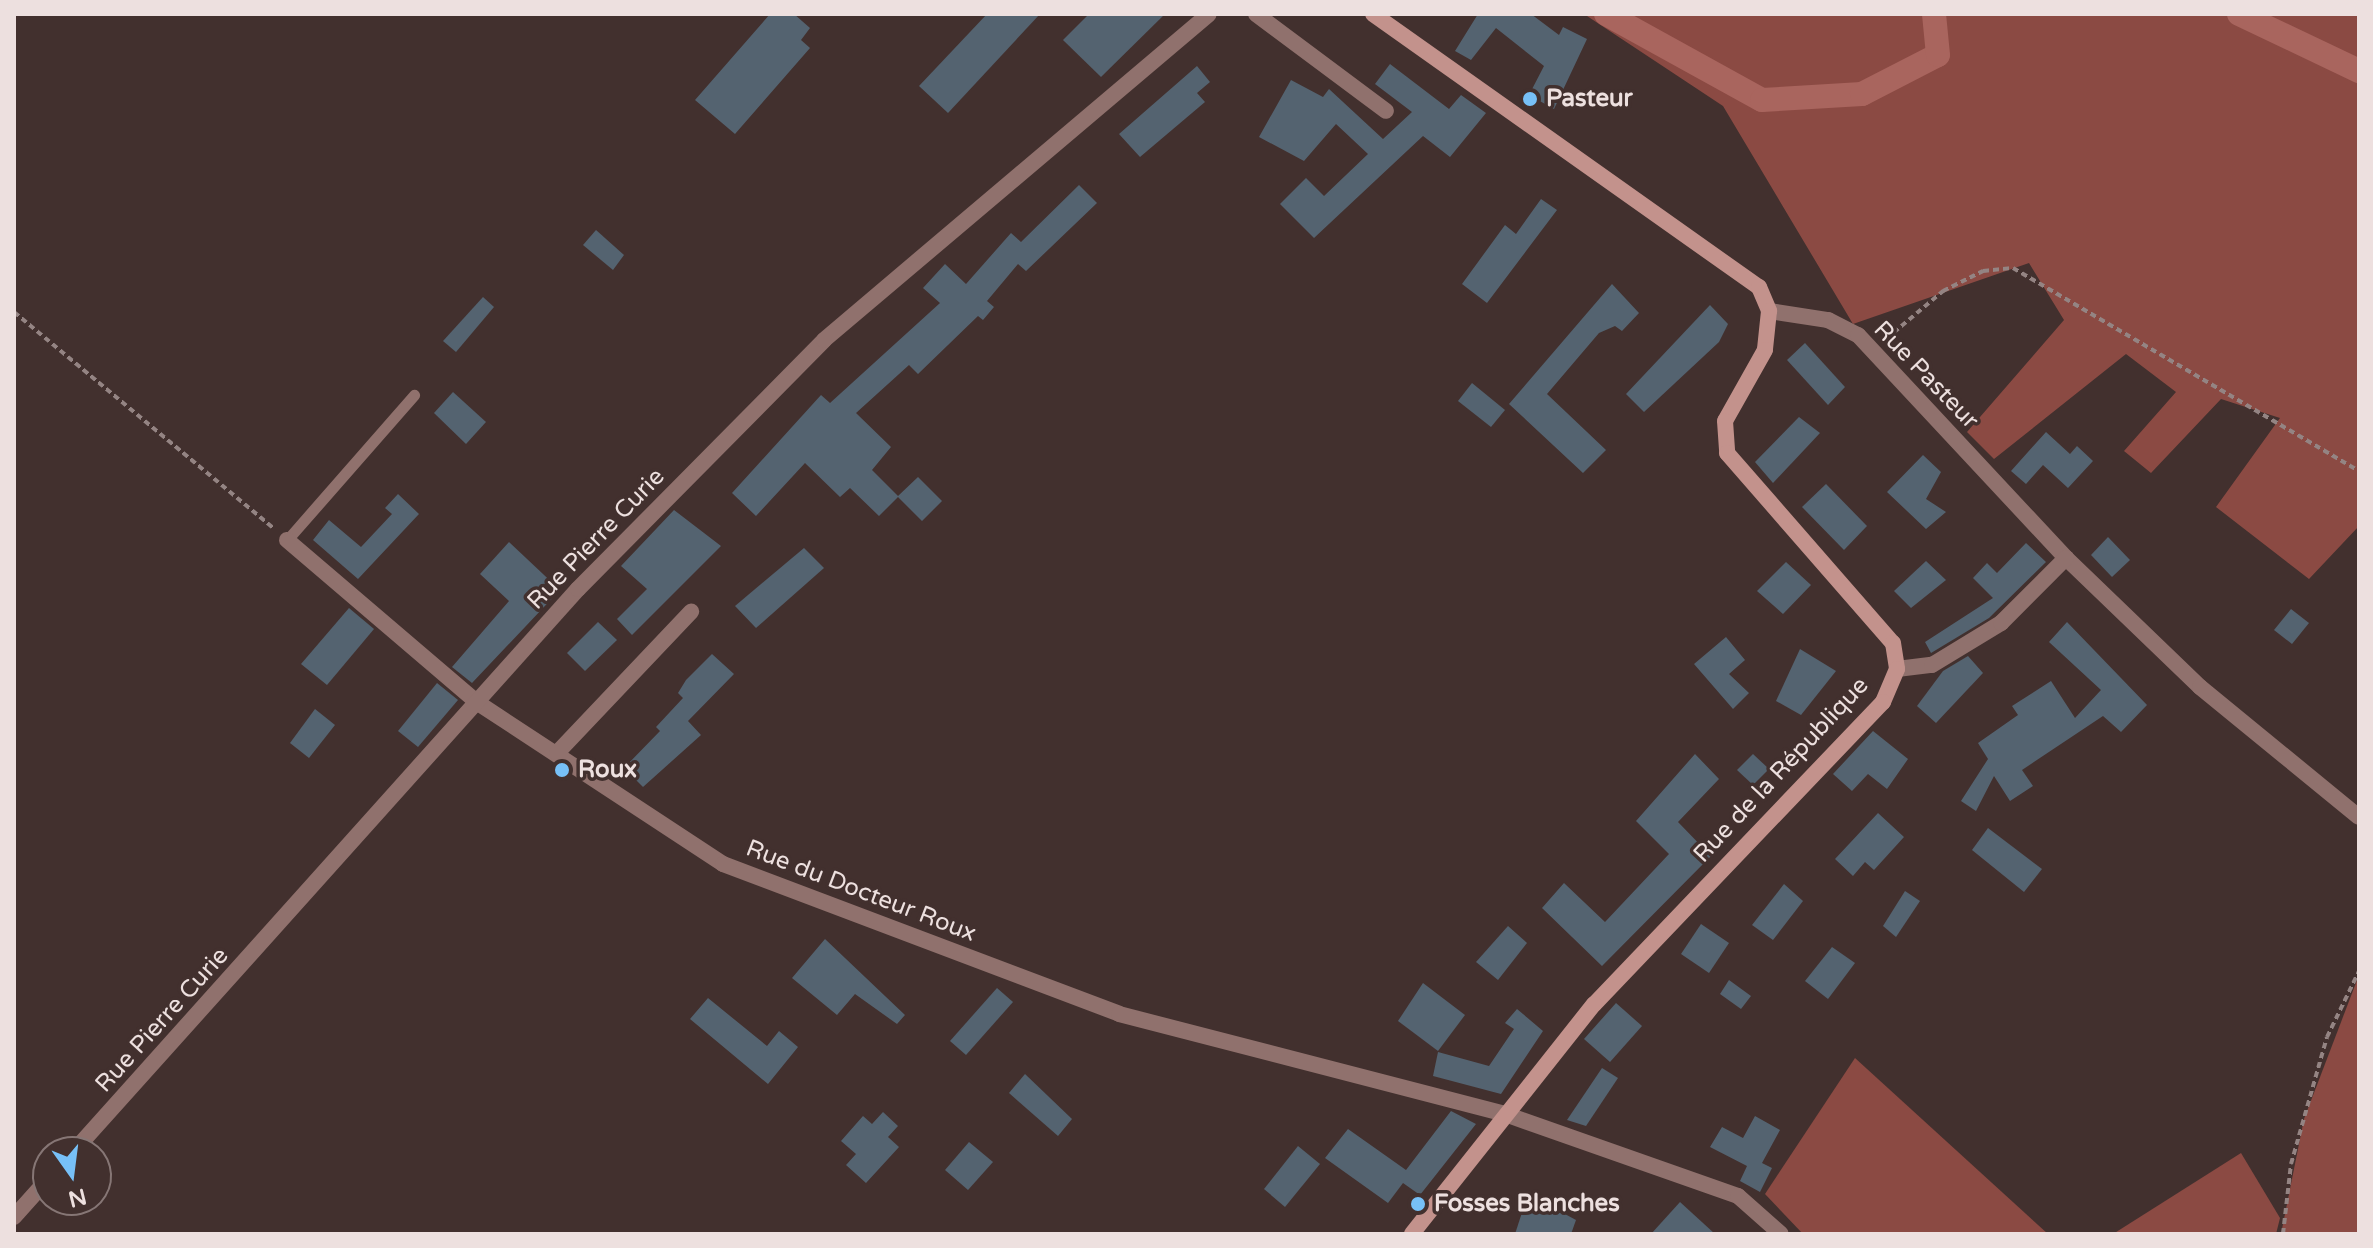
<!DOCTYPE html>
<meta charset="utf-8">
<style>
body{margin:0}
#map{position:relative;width:2373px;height:1248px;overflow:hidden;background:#42302e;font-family:"Varela Round",sans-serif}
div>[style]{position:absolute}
.forest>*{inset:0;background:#8b4a43}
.canal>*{height:24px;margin:-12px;padding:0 12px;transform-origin:12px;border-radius:12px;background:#a9655e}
.building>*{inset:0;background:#546370}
.path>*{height:4px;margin-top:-2px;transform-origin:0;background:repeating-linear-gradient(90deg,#948483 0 6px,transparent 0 10px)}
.lane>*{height:11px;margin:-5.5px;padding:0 5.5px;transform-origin:5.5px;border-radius:5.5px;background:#90716d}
.street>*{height:16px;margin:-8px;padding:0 8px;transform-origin:8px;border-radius:8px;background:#90716d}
.secondary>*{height:16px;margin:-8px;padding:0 8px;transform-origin:8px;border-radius:8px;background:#c3928c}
.dots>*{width:22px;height:22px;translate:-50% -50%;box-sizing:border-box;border:4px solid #42302e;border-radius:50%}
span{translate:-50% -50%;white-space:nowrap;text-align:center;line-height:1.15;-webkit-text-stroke:7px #42302e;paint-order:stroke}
.poi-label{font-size:24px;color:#ede0df;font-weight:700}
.left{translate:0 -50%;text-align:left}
.street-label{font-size:24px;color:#ede0df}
.frame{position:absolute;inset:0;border:16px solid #ede0df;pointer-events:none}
.north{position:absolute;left:32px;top:1136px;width:80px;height:80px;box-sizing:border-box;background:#42302e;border:2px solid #867675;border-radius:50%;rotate:166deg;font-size:22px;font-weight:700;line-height:32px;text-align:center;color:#ede0df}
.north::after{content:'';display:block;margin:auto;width:28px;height:36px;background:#77c0f7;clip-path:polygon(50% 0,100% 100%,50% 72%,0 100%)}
</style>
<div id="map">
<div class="forest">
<i style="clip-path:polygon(1584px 14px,2359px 14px,2359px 526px,2309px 579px,2216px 507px,2280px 418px,2221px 399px,2151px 473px,2124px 451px,2176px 392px,2126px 354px,1994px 459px,1967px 432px,2064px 320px,2029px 263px,1853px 324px,1723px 106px)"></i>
<i style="clip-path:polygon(2359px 975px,2359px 1234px,2281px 1234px,2304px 1119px)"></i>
<i style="clip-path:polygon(1855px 1058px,2048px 1234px,1803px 1234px,1765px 1194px)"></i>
<i style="clip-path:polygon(2241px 1153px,2280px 1218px,2276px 1234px,2113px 1234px)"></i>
</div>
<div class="canal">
<i style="left:1606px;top:14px;width:178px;rotate:28.9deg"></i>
<i style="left:1762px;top:100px;width:100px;rotate:-3.4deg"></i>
<i style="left:1862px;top:94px;width:85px;rotate:-27.2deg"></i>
<i style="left:1938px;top:55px;width:41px;rotate:-95.6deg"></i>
<i style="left:2239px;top:14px;width:133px;rotate:25.4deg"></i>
</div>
<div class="building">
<i style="clip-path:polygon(770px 14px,794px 14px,810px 28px,801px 40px,810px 48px,735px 134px,695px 100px)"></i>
<i style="clip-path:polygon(987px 14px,1040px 14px,948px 113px,919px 86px)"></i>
<i style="clip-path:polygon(1089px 14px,1165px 14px,1101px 77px,1063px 40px)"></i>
<i style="clip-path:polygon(1478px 14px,1531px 14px,1559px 35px,1563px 27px,1587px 39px,1554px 109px,1529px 95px,1544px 66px,1496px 28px,1471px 60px,1455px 51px)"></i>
<i style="clip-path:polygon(1390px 64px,1449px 109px,1461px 95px,1486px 113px,1450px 157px,1423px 136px,1314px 238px,1280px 204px,1306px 178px,1324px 196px,1368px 154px,1336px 124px,1304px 161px,1259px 137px,1291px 80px,1323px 97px,1329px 89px,1383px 139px,1412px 112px,1375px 84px)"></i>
<i style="clip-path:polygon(1197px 66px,1210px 82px,1197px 93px,1205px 102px,1140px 157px,1119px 134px)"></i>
<i style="clip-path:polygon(1079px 185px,1097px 203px,1026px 271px,1018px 264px,987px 301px,994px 307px,983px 320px,978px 316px,918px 374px,909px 365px,856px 413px,891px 447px,872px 470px,898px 496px,918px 477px,942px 501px,922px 521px,898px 497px,879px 516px,850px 488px,840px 497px,805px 463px,756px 516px,732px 493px,821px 395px,830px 403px,940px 303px,923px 288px,945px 264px,966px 284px,1011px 233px,1021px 242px)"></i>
<i style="clip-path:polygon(1541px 199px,1557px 210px,1487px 303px,1462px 284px,1505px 225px,1516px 234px)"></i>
<i style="clip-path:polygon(596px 230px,624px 255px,613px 270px,583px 245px)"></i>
<i style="clip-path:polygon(1612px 284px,1639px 313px,1622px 331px,1615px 326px,1599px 333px,1547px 394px,1606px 450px,1583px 473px,1509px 404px)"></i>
<i style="clip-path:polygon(483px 297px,494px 307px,456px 352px,443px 341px)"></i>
<i style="clip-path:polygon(1710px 305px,1728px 324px,1719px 342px,1644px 412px,1626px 394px)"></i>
<i style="clip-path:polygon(1805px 343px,1845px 387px,1828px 405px,1787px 360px)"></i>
<i style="clip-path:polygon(1472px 383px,1505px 410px,1491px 427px,1458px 401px)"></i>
<i style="clip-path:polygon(453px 392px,486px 422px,466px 444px,434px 413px)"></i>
<i style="clip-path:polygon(1799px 417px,1820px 433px,1773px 483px,1755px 462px)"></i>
<i style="clip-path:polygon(2046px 432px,2070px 454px,2077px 446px,2093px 461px,2068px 488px,2043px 465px,2026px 484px,2011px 471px)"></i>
<i style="clip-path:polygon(1923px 455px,1941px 472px,1926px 499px,1946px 512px,1926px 529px,1887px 492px)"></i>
<i style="clip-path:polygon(1826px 484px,1867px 526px,1844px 550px,1802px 507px)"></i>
<i style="clip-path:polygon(398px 494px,419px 514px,358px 579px,313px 540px,329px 520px,361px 547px,392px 514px,385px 508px)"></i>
<i style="clip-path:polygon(674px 510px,721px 546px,632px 635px,617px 619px,647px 589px,621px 566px)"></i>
<i style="clip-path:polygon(2108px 537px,2130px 560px,2112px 577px,2091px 555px)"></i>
<i style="clip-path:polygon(509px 542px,560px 590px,472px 683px,452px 667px,509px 601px,480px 574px)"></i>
<i style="clip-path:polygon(2026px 543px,2046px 562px,1989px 618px,1931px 653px,1925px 642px,1993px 598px,1973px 578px,1987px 563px,1997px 573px)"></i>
<i style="clip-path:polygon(804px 548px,824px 568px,756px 628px,735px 606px)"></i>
<i style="clip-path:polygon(1926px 561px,1946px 580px,1911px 608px,1894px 591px)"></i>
<i style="clip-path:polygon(1786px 562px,1811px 585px,1783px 614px,1757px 591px)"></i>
<i style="clip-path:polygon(349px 608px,374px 629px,327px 685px,301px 664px)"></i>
<i style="clip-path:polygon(2291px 609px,2309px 623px,2292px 644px,2274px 630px)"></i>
<i style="clip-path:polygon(598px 622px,617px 640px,585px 671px,567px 653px)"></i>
<i style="clip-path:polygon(2067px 622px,2147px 705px,2121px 732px,2103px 716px,2022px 770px,2033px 786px,2010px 801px,1994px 776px,1976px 811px,1961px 801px,1988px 759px,1978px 743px,2018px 715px,2012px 706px,2051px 681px,2075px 718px,2101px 690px,2049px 642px)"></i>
<i style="clip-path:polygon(1726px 637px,1745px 660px,1729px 674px,1749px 693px,1733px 709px,1694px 664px)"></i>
<i style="clip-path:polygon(1800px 649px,1836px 671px,1801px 715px,1776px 701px)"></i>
<i style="clip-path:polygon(712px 654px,734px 674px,688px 721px,701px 735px,643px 787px,624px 768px,660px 731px,656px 727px,683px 698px,678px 693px,686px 680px)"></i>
<i style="clip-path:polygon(1968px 656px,1983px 673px,1936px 723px,1917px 706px,1943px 671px)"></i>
<i style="clip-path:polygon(437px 683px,458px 700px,418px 747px,398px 731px)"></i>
<i style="clip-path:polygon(315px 709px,335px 725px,309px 758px,290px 743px)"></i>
<i style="clip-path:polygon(1873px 731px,1908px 759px,1887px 789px,1868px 774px,1852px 791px,1833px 774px)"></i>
<i style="clip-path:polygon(1695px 754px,1719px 779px,1678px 822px,1711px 856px,1602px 966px,1542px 908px,1564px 883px,1605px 922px,1669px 854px,1636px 821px)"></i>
<i style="clip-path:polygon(1753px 754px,1769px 769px,1753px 785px,1737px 770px)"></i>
<i style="clip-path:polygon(1878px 813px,1904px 837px,1874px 870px,1865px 862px,1853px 876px,1835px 859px)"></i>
<i style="clip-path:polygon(1988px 828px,2042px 869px,2024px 892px,1972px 850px)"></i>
<i style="clip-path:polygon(1784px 884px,1803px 901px,1773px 940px,1752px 925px)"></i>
<i style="clip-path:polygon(1905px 891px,1920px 901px,1896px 937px,1883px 926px)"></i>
<i style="clip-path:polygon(1701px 924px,1729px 943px,1709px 973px,1681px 954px)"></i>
<i style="clip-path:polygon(1508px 926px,1527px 943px,1498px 980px,1476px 962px)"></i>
<i style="clip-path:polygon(825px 939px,905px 1015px,897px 1024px,855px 994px,837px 1015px,792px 978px)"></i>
<i style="clip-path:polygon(1832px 947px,1855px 963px,1828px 999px,1805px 981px)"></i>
<i style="clip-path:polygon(1729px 980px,1751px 996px,1741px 1009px,1720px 994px)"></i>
<i style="clip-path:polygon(1423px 983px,1465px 1015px,1438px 1051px,1398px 1021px)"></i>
<i style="clip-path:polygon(997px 988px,1013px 1002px,966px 1055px,950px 1041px)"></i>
<i style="clip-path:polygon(708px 998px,767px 1046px,779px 1031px,798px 1047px,768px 1084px,690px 1019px)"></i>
<i style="clip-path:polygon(1616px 1003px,1642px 1026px,1610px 1062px,1584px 1039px)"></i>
<i style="clip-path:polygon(1517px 1009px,1543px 1031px,1501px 1094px,1433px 1076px,1438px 1052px,1489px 1066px,1514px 1029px,1505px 1023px)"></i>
<i style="clip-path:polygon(1602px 1068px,1618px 1078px,1586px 1126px,1567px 1120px)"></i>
<i style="clip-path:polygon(1025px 1074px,1072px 1119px,1058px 1136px,1009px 1093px)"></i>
<i style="clip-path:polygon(1451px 1111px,1476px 1124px,1420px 1195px,1403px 1183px,1388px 1203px,1325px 1158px,1348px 1129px,1406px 1170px)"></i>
<i style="clip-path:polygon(883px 1112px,898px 1126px,888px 1137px,899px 1147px,866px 1183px,846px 1165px,856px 1154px,841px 1141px,863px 1116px,872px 1124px)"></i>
<i style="clip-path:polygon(1755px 1116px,1780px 1130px,1762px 1163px,1772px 1168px,1760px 1192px,1740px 1181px,1747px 1166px,1710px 1147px,1722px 1127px,1743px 1138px)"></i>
<i style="clip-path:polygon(969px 1142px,993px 1162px,968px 1190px,945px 1170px)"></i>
<i style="clip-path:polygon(1298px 1146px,1320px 1164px,1285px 1207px,1264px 1189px)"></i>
<i style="clip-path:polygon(1528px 1194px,1576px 1220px,1571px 1234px,1515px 1234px)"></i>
<i style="clip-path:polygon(1680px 1202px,1715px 1234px,1651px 1234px)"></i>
</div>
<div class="path">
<i style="left:14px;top:312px;width:337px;rotate:39.8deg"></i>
<i style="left:1886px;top:339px;width:75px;rotate:-40.1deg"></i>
<i style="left:1943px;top:291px;width:45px;rotate:-26.6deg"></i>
<i style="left:1983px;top:271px;width:30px;rotate:-6deg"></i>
<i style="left:2013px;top:268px;width:401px;rotate:30.4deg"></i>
<i style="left:2283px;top:1234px;width:70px;rotate:-83.5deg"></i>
<i style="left:2291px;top:1164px;width:132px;rotate:-74.2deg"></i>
<i style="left:2327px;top:1037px;width:73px;rotate:-64.1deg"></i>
</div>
<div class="lane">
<i style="left:287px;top:540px;width:193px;rotate:-48.8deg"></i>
</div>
<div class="street">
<i style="left:1256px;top:14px;width:162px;rotate:36.7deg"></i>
<i style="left:1769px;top:311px;width:60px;rotate:8.7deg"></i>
<i style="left:1828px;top:320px;width:34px;rotate:27deg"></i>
<i style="left:1858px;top:335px;width:305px;rotate:47deg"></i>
<i style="left:2066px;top:558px;width:186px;rotate:43.9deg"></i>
<i style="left:2200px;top:687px;width:205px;rotate:39.3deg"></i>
<i style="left:287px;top:540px;width:251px;rotate:40.5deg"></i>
<i style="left:478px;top:703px;width:293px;rotate:33.3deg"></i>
<i style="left:723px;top:864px;width:423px;rotate:20.7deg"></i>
<i style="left:1119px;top:1014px;width:399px;rotate:14.5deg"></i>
<i style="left:1505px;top:1114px;width:247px;rotate:19.4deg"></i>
<i style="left:1738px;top:1196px;width:57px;rotate:41.5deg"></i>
<i style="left:1897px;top:669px;width:35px;rotate:-7deg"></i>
<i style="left:1932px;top:665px;width:81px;rotate:-31.3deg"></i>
<i style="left:2001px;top:623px;width:92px;rotate:-45deg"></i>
<i style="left:557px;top:753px;width:195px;rotate:-46.5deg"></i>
<i style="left:73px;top:1152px;width:756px;rotate:-48.11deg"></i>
<i style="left:578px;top:589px;width:350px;rotate:-45.3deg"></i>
<i style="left:824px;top:340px;width:504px;rotate:-40.26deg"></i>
<i style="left:14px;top:1217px;width:51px;rotate:-48.2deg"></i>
</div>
<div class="secondary">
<i style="left:1373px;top:14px;width:473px;rotate:35.3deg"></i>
<i style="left:1759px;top:287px;width:26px;rotate:67deg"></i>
<i style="left:1769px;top:311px;width:39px;rotate:96deg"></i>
<i style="left:1765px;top:350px;width:81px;rotate:119.4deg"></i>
<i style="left:1725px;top:421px;width:32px;rotate:86deg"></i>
<i style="left:1727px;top:453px;width:252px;rotate:48.9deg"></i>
<i style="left:1893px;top:643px;width:26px;rotate:81deg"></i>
<i style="left:1897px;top:669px;width:36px;rotate:113deg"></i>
<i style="left:1883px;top:702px;width:418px;rotate:133.7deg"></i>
<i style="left:1594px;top:1004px;width:293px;rotate:128.4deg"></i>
</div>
<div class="dots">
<i style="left:1530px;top:99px;background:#77c0f7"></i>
<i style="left:562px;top:770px;background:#77c0f7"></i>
<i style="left:1418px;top:1204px;background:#77c0f7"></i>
</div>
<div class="poi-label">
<span class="left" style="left:1546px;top:99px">Pasteur</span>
<span class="left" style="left:578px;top:770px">Roux</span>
<span class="left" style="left:1434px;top:1204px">Fosses Blanches</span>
</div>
<div class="street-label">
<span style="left:1926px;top:375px;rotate:46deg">Rue Pasteur</span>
<span style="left:596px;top:539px;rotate:-46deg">Rue Pierre Curie</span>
<span style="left:1781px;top:770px;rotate:-47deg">Rue de la République</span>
<span style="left:861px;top:891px;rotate:21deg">Rue du Docteur Roux</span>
<span style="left:162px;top:1020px;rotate:-48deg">Rue Pierre Curie</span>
</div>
<div class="frame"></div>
<div class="north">N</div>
</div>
